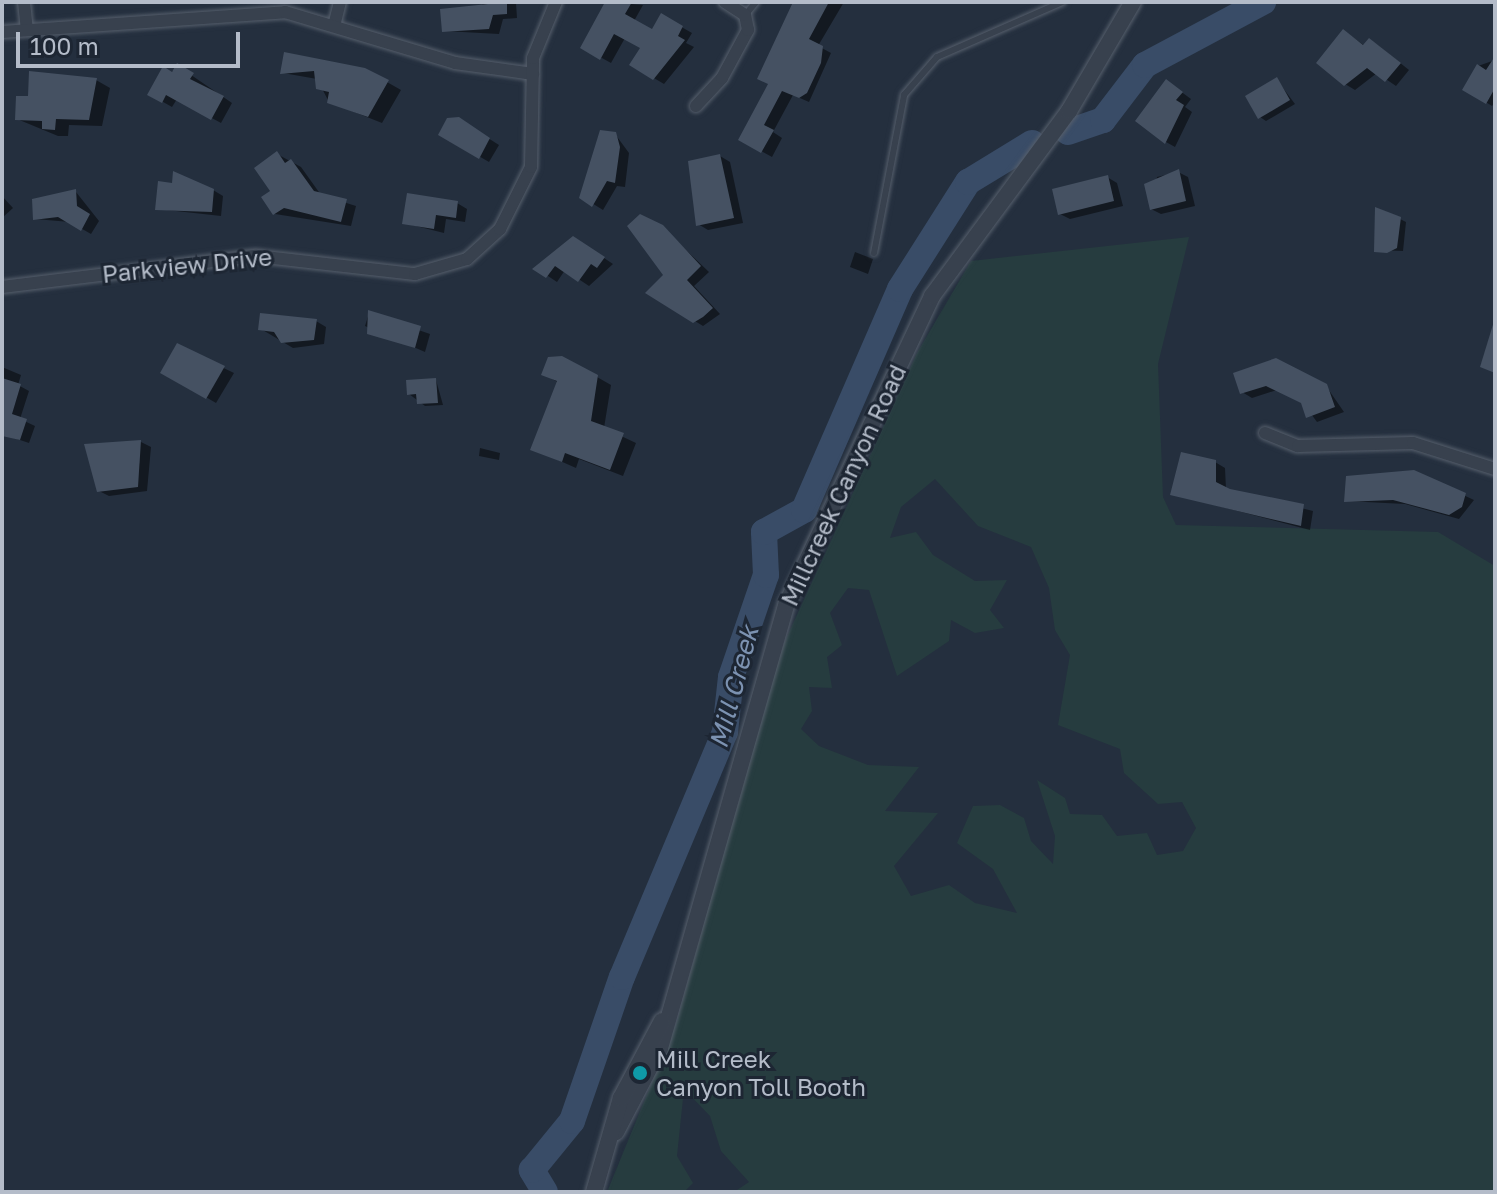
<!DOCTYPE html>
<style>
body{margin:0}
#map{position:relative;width:1497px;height:1194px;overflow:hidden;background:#242f3e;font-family:"Golos Text",sans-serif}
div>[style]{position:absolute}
.green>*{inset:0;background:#263c3f}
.shadow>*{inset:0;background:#0007}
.river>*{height:26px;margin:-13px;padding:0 13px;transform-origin:13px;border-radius:13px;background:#394c67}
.building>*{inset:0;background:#455162}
.roads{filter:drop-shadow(0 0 2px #565f6c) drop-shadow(0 0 2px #565f6c)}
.service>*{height:6px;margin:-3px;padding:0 3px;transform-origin:3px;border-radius:3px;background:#38414e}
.minor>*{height:12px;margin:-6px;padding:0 6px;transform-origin:6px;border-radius:6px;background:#38414e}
.tertiary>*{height:16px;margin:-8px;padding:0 8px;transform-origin:8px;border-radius:8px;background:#38414e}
.dots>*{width:22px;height:22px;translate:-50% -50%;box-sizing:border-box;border:4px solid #1d2633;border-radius:50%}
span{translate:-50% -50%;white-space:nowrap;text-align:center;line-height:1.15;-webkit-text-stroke:6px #1d2633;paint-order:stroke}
.street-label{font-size:24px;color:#b4bcc9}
.poi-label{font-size:24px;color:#b4bcc9}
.left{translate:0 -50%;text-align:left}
.water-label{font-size:26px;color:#7c92b1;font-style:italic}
.frame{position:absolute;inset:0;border:4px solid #b4bcc9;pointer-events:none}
.scale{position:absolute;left:16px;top:32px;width:224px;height:36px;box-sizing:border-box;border:4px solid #b4bcc9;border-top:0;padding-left:10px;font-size:24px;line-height:28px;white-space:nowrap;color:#b4bcc9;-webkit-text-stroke:6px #1d2633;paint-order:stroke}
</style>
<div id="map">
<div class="green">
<i style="clip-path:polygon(evenodd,1189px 237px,1158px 364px,1163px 497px,1176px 525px,1438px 532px,1495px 566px,1495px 1192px,734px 1192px,749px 1182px,721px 1151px,710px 1116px,684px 1089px,677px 1156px,693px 1183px,684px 1192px,607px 1192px,677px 1021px,774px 665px,917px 353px,971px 261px,1189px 237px,935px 479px,978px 526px,1031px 547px,1049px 588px,1055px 630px,1070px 655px,1058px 725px,1120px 749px,1124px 773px,1158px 804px,1182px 802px,1196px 828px,1183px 851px,1157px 855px,1147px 833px,1117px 836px,1102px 815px,1070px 814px,1065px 798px,1037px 780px,1055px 836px,1053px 864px,1031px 841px,1024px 818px,1000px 805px,973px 806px,957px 843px,993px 869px,1017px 913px,975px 903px,949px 885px,911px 896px,894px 866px,938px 813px,885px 811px,919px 767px,868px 765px,819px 746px,801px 729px,812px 711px,809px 687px,832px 688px,827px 657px,842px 645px,830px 613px,848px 588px,869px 590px,897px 676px,949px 641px,951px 620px,975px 633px,1004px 628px,990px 610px,1007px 580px,975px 581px,933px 555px,916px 532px,890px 538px,901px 507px,935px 479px)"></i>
</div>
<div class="shadow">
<i style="clip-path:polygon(486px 2px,528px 2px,516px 3px,517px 18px,503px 19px,499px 34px,444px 31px)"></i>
<i style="clip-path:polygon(607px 2px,643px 5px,634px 21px,652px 31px,662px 16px,692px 33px,686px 43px,694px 47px,664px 84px,632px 65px,642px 48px,625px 38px,611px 63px,582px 47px)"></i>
<i style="clip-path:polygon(795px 2px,844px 2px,818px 46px,831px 53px,809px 102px,793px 95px,773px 132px,782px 138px,772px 157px,740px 139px,770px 84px)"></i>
<i style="clip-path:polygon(1344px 31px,1365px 46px,1370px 40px,1379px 46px,1409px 70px,1396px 86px,1377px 73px,1355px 90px,1345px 84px)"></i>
<i style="clip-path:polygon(286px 54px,364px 69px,401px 90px,382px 123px,329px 102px,317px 79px,283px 73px)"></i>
<i style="clip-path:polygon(1495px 60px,1495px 102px,1492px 106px,1465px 89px,1478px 66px)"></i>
<i style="clip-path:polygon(178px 66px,232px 103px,221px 123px,177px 99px,172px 107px,149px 94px)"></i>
<i style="clip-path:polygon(96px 80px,110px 88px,102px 126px,69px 125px,68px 136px,58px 136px,17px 119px,30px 98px)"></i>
<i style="clip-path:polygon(1277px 80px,1295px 104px,1266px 121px,1260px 117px)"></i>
<i style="clip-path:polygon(1176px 88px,1191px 99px,1185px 107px,1192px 112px,1175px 147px,1166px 142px)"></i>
<i style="clip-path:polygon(469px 126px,499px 145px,489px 162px,441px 134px)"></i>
<i style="clip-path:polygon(615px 134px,629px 153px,625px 187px,617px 186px,603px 210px,582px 197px)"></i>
<i style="clip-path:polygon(277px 154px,301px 167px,321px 195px,356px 206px,351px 226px,275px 214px,264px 198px,273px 191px)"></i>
<i style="clip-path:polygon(720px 156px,730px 162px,743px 223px,708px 230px,698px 224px)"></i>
<i style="clip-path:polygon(1178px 172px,1188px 177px,1195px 206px,1161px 214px,1151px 209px,1157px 177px)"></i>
<i style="clip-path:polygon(1107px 177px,1117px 183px,1123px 206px,1070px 219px,1060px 214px)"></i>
<i style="clip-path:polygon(213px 190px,223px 196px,221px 216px,158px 209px)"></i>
<i style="clip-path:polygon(76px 192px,99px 221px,91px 234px,70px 222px,35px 219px)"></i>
<i style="clip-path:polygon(2px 196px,13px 208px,2px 218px)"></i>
<i style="clip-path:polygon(457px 203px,467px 209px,465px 222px,446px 219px,444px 233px,404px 223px)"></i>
<i style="clip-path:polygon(1400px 219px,1406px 222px,1403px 251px,1376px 250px)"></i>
<i style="clip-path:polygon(662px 227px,709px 272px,694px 286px,720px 314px,703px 326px,648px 292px,666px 275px)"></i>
<i style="clip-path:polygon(583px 244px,613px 264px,589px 286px,565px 270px,557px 282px,536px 268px)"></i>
<i style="clip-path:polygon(855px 252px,873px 259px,868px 274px,850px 267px)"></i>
<i style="clip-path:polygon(369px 313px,430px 334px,425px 352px,365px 326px)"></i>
<i style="clip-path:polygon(316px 321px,326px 327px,324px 344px,293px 348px,261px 329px)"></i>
<i style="clip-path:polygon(178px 346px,234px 373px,216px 403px,163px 372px)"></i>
<i style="clip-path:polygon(2px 367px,21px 375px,18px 385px,29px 391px,20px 419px,35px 426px,29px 443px,2px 434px)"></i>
<i style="clip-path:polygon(544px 374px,597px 377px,611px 385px,604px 428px,636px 443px,623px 476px,579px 459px,576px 468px,533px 449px,559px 383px)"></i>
<i style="clip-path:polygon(1236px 375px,1326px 386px,1344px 412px,1317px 422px,1303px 403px,1277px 390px,1252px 398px,1242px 392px)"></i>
<i style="clip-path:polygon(436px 380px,443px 405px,425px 406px,409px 394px)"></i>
<i style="clip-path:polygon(141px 442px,151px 447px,147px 491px,109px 496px,99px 491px,87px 446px)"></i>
<i style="clip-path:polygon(480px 448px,500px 453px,499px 460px,479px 456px)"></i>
<i style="clip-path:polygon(1215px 462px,1225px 468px,1226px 489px,1313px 511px,1310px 530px,1173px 494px)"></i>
<i style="clip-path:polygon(1414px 472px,1474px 500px,1459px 519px,1405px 504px,1346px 501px)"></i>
</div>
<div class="river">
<i style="left:1068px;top:132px;width:37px;rotate:-19deg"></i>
<i style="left:1103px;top:120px;width:69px;rotate:-52.6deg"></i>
<i style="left:1145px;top:65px;width:134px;rotate:-28.1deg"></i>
<i style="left:545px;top:1192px;width:26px;rotate:-121deg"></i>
<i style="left:532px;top:1170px;width:63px;rotate:-50.8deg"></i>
<i style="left:572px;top:1121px;width:152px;rotate:-70.9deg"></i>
<i style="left:622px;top:977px;width:266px;rotate:-67.2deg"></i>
<i style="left:725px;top:732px;width:55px;rotate:-83.8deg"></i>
<i style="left:731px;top:677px;width:108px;rotate:-71.1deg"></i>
<i style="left:766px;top:575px;width:43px;rotate:-92.7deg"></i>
<i style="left:764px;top:532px;width:46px;rotate:-28.8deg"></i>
<i style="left:804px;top:510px;width:241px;rotate:-66.5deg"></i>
<i style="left:900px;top:289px;width:127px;rotate:-57.6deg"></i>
<i style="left:968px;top:182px;width:75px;rotate:-31.4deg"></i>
</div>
<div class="building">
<i style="clip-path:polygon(507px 2px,507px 14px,493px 15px,489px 29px,442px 32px,440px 9px)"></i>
<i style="clip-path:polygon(605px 2px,632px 2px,625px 14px,652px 29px,661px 13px,683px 26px,678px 36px,685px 40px,653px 80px,629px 65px,640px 48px,614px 34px,600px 60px,580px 48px)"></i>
<i style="clip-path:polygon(793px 2px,829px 2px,809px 39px,823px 46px,821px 63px,807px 93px,799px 98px,782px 91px,764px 125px,774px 130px,761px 153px,738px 140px,768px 84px,757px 79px)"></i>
<i style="clip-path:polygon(1343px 29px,1363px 45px,1369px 38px,1401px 63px,1385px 82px,1367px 68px,1344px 86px,1316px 63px)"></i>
<i style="clip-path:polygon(284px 52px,365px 68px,389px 80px,368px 117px,327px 103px,329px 92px,316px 89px,314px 71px,280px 74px)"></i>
<i style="clip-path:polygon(1495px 56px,1495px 88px,1486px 104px,1462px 90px,1477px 64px,1486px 70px)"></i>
<i style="clip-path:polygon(177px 63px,194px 73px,190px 79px,224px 96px,211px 120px,166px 95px,162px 103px,147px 95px,163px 66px,172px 72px)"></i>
<i style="clip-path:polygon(29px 71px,97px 78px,89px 120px,56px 119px,55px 130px,42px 129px,42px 121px,15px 120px,16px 96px,28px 96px)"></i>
<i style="clip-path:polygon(1277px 77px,1290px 100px,1258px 119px,1245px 96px)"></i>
<i style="clip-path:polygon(1166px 79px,1183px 92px,1176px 100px,1184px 105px,1165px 144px,1135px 121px)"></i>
<i style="clip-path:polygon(459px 117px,490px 138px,479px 159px,438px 135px,447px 118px)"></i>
<i style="clip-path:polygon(600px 130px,616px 132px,620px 147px,615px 183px,607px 181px,592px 207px,579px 198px)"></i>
<i style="clip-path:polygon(277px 151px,285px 163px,291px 159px,314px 191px,347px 199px,341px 222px,284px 208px,273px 215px,261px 197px,270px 191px,254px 168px)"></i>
<i style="clip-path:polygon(720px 154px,734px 218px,696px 226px,688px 161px)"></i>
<i style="clip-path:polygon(1179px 169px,1186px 201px,1150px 210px,1144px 184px)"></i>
<i style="clip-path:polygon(173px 171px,214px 189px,212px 212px,155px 210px,158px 181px,172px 183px)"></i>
<i style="clip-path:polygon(1108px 175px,1114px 201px,1058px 215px,1052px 189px)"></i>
<i style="clip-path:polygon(76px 189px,77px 206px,90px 214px,81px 231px,58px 217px,33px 220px,32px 199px)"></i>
<i style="clip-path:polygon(407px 193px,458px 201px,456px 218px,436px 215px,434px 229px,402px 224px)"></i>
<i style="clip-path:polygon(1375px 207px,1401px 217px,1397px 248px,1387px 253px,1374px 252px)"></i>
<i style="clip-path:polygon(640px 214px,663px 225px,701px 266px,687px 280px,713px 308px,703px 317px,693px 323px,645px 293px,663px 275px,627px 226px)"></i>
<i style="clip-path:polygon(573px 236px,605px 257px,597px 268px,591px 264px,578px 282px,555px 266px,546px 278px,532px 269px)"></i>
<i style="clip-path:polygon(368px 310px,421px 326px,415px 348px,367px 334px)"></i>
<i style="clip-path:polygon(260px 313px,317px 319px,314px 340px,281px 343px,274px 332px,258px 330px)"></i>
<i style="clip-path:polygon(1495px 318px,1495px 373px,1480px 367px)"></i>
<i style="clip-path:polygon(177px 343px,225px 366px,206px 399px,160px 373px)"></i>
<i style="clip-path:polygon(562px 356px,598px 375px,591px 421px,624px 433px,610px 470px,565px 453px,562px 462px,530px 450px,557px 381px,541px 375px,548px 357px)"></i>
<i style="clip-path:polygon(1276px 358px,1327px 384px,1335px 407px,1306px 418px,1301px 403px,1266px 386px,1240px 394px,1233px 373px)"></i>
<i style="clip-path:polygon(2px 378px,21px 384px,12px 414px,27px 419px,20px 440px,2px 436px)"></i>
<i style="clip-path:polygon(436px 378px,438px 403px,417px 404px,416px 394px,407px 395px,406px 380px)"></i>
<i style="clip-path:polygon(141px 440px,138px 487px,97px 492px,84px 444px)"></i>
<i style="clip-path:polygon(1181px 452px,1216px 460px,1216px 482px,1230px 489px,1304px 504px,1301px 526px,1170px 495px)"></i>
<i style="clip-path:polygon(1414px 470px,1466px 493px,1462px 507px,1449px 515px,1393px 500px,1344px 502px,1346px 476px)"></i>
</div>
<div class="roads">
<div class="service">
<i style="left:746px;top:14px;width:16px;rotate:-50deg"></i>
<i style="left:874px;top:253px;width:161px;rotate:-79.2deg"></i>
<i style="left:904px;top:95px;width:50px;rotate:-49deg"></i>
<i style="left:937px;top:57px;width:137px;rotate:-23.7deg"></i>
</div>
<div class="minor">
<i style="left:24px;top:2px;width:28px;rotate:84deg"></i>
<i style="left:335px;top:22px;width:21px;rotate:-76deg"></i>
<i style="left:2px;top:32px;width:284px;rotate:-4deg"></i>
<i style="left:285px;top:12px;width:177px;rotate:16.7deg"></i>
<i style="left:455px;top:63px;width:79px;rotate:8deg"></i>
<i style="left:696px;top:106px;width:38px;rotate:-47deg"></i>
<i style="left:722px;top:78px;width:55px;rotate:-61.6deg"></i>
<i style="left:748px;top:30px;width:15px;rotate:-101deg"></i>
<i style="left:745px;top:15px;width:24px;rotate:-147deg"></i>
<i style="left:2px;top:287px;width:256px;rotate:-7deg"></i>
<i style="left:256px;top:256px;width:160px;rotate:6.5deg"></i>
<i style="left:415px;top:274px;width:54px;rotate:-16.1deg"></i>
<i style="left:467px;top:259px;width:45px;rotate:-42.3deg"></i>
<i style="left:500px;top:229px;width:69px;rotate:-63.4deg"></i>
<i style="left:531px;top:167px;width:109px;rotate:-88.9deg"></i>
<i style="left:533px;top:58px;width:61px;rotate:-67.7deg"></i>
<i style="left:1265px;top:433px;width:35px;rotate:22deg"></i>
<i style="left:1298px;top:446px;width:115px;rotate:-1.5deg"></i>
<i style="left:1413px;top:443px;width:86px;rotate:17.6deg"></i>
</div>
<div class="tertiary">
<i style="left:616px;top:1132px;width:95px;rotate:-62.4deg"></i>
<i style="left:660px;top:1048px;width:463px;rotate:-74.1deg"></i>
<i style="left:787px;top:603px;width:340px;rotate:-64.7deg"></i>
<i style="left:932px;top:296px;width:230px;rotate:-53.5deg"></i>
<i style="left:1069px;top:111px;width:126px;rotate:-59.6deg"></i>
<i style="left:594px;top:1192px;width:98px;rotate:-74deg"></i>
<i style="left:621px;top:1098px;width:87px;rotate:-62deg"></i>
</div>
</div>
<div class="dots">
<i style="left:640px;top:1073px;background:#0f9aa8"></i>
</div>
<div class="street-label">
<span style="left:187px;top:265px;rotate:-6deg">Parkview Drive</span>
<span style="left:843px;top:485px;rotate:-65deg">Millcreek Canyon Road</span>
</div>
<div class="poi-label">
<span class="left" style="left:656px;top:1073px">Mill Creek<br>Canyon Toll Booth</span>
</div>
<div class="water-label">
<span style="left:734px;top:687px;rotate:-75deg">Mill Creek</span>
</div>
<div class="frame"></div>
<div class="scale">100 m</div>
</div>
